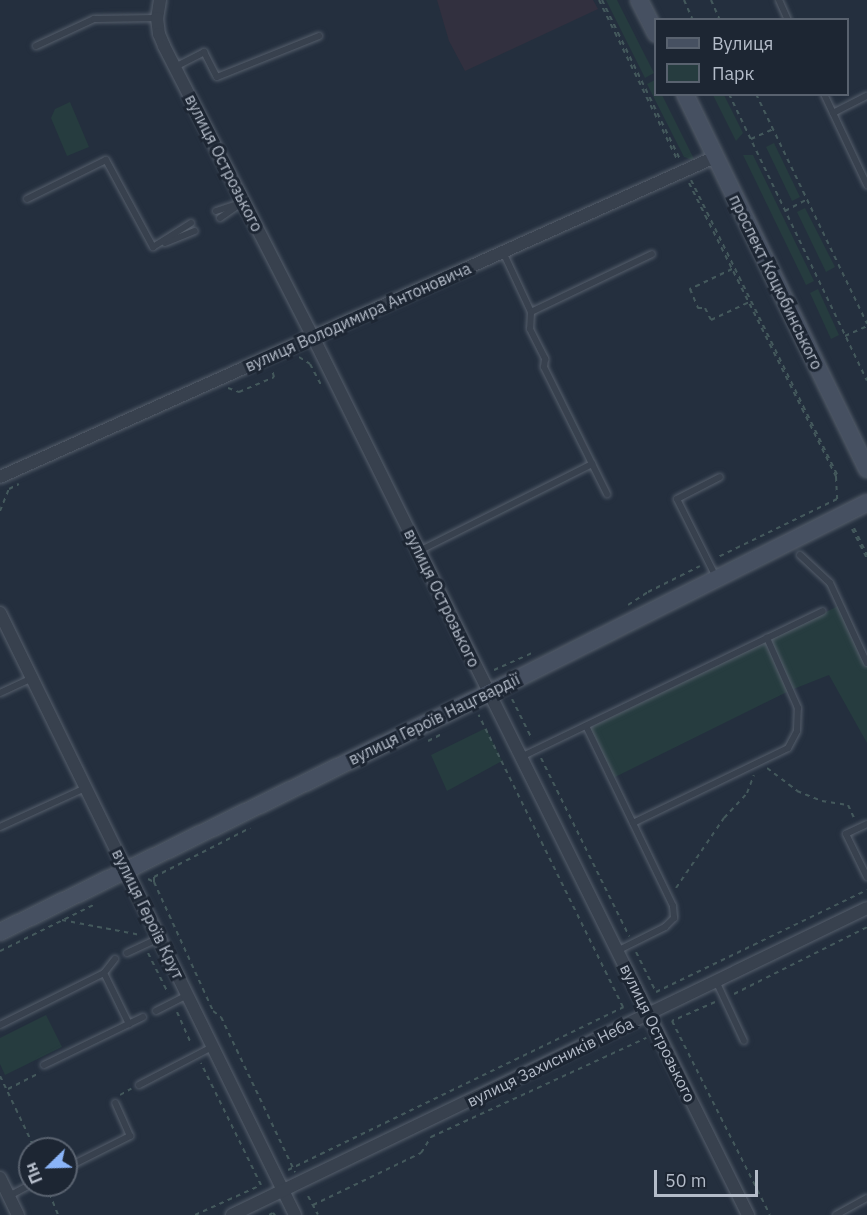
<!DOCTYPE html>
<meta charset="utf-8">
<style>
body{margin:0}
#map{position:relative;width:867px;height:1215px;overflow:hidden;background:#242f3e;font-family:"IBM Plex Sans",sans-serif}
div>[style]{position:absolute}
.medical>*{inset:0;background:#32303f}
.green>*{inset:0;background:#263c3f}
.path>*{height:2px;margin-top:-1px;transform-origin:0;background:repeating-linear-gradient(90deg,#44595c 0 4.5px,transparent 0 9px)}
.roads{filter:drop-shadow(0 0 2px #565f6c) drop-shadow(0 0 2px #565f6c)}
.lane>*{height:6px;margin:-3px;padding:0 3px;transform-origin:3px;border-radius:3px;background:#38414e}
.street>*{height:12px;margin:-6px;padding:0 6px;transform-origin:6px;border-radius:6px;background:#38414e}
.secondary>*{height:16px;margin:-8px;padding:0 8px;transform-origin:8px;border-radius:8px;background:#465061}
span{translate:-50% -50%;white-space:nowrap;text-align:center;line-height:1.15;-webkit-text-stroke:6px #1d2633;paint-order:stroke}
.street-label{font-size:16px;color:#b4bcc9}
.legend{position:absolute;left:654px;top:18px;width:195px;height:78px;box-sizing:border-box;background:#1d2633;border:2px solid #59626f;margin:0;padding:8px 10px;list-style:none;font-size:18px;color:#b4bcc9}
.legend li{display:flex;align-items:center;gap:12px;height:30px}
.legend b{width:30px;border:2px solid #59626f}
.north{position:absolute;left:18px;top:1137px;width:60px;height:60px;box-sizing:border-box;background:#1d2633;border:2px solid #59626f;border-radius:50%;rotate:247deg;font-size:16px;font-weight:700;line-height:24px;text-align:center;color:#b4bcc9}
.north::after{content:'';display:block;margin:auto;width:21px;height:27px;background:#8ab4f8;clip-path:polygon(50% 0,100% 100%,50% 72%,0 100%)}
.scale{position:absolute;left:654px;top:1170px;width:104px;height:27px;box-sizing:border-box;border:3px solid #b4bcc9;border-top:0;padding-left:8px;font-size:18px;line-height:21px;white-space:nowrap;color:#b4bcc9;-webkit-text-stroke:4px #1d2633;paint-order:stroke}
</style>
<div id="map">
<div class="medical">
<i style="clip-path:polygon(437px 0,593px 0,598px 9px,465px 71px,449px 41px)"></i>
</div>
<div class="green">
<i style="clip-path:polygon(606px 0,617px 0,654px 73px,645px 78px)"></i>
<i style="clip-path:polygon(655px 80px,656px 94px,662px 95px,695px 161px,684px 157px,647px 84px)"></i>
<i style="clip-path:polygon(713px 95px,724px 95px,743px 133px,736px 141px)"></i>
<i style="clip-path:polygon(70px 102px,89px 147px,67px 156px,51px 118px,55px 109px)"></i>
<i style="clip-path:polygon(774px 143px,800px 197px,792px 201px,766px 147px)"></i>
<i style="clip-path:polygon(743px 155px,753px 155px,814px 281px,806px 285px)"></i>
<i style="clip-path:polygon(805px 208px,835px 267px,826px 272px,797px 212px)"></i>
<i style="clip-path:polygon(818px 289px,839px 335px,831px 339px,810px 293px)"></i>
<i style="clip-path:polygon(840px 605px,867px 663px,867px 743px,829px 675px,791px 690px,611px 779px,587px 729px)"></i>
<i style="clip-path:polygon(486px 728px,502px 761px,447px 791px,431px 755px)"></i>
<i style="clip-path:polygon(46px 1015px,62px 1047px,5px 1075px,0 1064px,0 1038px)"></i>
</div>
<div class="path">
<i style="left:599px;top:0;width:177px;rotate:63.9deg"></i>
<i style="left:602px;top:0;width:177px;rotate:63.9deg"></i>
<i style="left:684px;top:0;width:22px;rotate:66deg"></i>
<i style="left:711px;top:0;width:22px;rotate:66deg"></i>
<i style="left:729px;top:94px;width:318px;rotate:64.3deg"></i>
<i style="left:756px;top:94px;width:255px;rotate:64.2deg"></i>
<i style="left:751px;top:139px;width:24px;rotate:-24deg"></i>
<i style="left:691px;top:180px;width:330px;rotate:63.6deg"></i>
<i style="left:689px;top:183px;width:329px;rotate:63.4deg"></i>
<i style="left:836px;top:477px;width:22px;rotate:87deg"></i>
<i style="left:837px;top:499px;width:132px;rotate:154deg"></i>
<i style="left:785px;top:211px;width:26px;rotate:-28deg"></i>
<i style="left:732px;top:269px;width:47px;rotate:154.5deg"></i>
<i style="left:690px;top:289px;width:21px;rotate:67deg"></i>
<i style="left:698px;top:308px;width:7px"></i>
<i style="left:705px;top:308px;width:13px;rotate:63deg"></i>
<i style="left:711px;top:320px;width:42px;rotate:-25.3deg"></i>
<i style="left:845px;top:336px;width:24px;rotate:-24deg"></i>
<i style="left:299px;top:357px;width:13px;rotate:32deg"></i>
<i style="left:310px;top:364px;width:26px;rotate:62deg"></i>
<i style="left:228px;top:388px;width:12px;rotate:20deg"></i>
<i style="left:239px;top:392px;width:38px;rotate:-23deg"></i>
<i style="left:274px;top:377px;width:7px;rotate:-106deg"></i>
<i style="left:0;top:511px;width:24px;rotate:-68deg"></i>
<i style="left:9px;top:489px;width:11px;rotate:-27deg"></i>
<i style="left:854px;top:528px;width:30px;rotate:64deg"></i>
<i style="left:852px;top:529px;width:34px;rotate:63deg"></i>
<i style="left:628px;top:605px;width:24px;rotate:-33deg"></i>
<i style="left:648px;top:592px;width:58px;rotate:-26.6deg"></i>
<i style="left:494px;top:670px;width:42px;rotate:-24.1deg"></i>
<i style="left:512px;top:699px;width:45px;rotate:63.4deg"></i>
<i style="left:428px;top:741px;width:16px;rotate:-27deg"></i>
<i style="left:541px;top:758px;width:199px;rotate:63.7deg"></i>
<i style="left:767px;top:768px;width:38px;rotate:37deg"></i>
<i style="left:797px;top:791px;width:27px;rotate:22deg"></i>
<i style="left:822px;top:801px;width:26px;rotate:9deg"></i>
<i style="left:848px;top:805px;width:17px;rotate:65deg"></i>
<i style="left:148px;top:879px;width:7px;rotate:27deg"></i>
<i style="left:154px;top:882px;width:142px;rotate:65.4deg"></i>
<i style="left:213px;top:1011px;width:10px;rotate:37deg"></i>
<i style="left:221px;top:1017px;width:172px;rotate:64.5deg"></i>
<i style="left:154px;top:882px;width:5px;rotate:-90deg"></i>
<i style="left:154px;top:877px;width:108px;rotate:-27deg"></i>
<i style="left:676px;top:888px;width:85px;rotate:-55.6deg"></i>
<i style="left:724px;top:818px;width:34px;rotate:-47deg"></i>
<i style="left:747px;top:793px;width:19px;rotate:-69deg"></i>
<i style="left:62px;top:920px;width:80px;rotate:10.8deg"></i>
<i style="left:0;top:951px;width:106px;rotate:-26.3deg"></i>
<i style="left:636px;top:952px;width:45px;rotate:63.4deg"></i>
<i style="left:656px;top:992px;width:234px;rotate:-25.8deg"></i>
<i style="left:148px;top:953px;width:45px;rotate:63.4deg"></i>
<i style="left:734px;top:994px;width:149px;rotate:-26.7deg"></i>
<i style="left:715px;top:1002px;width:47px;rotate:156.2deg"></i>
<i style="left:672px;top:1021px;width:217px;rotate:63.2deg"></i>
<i style="left:177px;top:1012px;width:36px;rotate:66deg"></i>
<i style="left:0;top:1076px;width:81px;rotate:64.4deg"></i>
<i style="left:8px;top:1089px;width:36px;rotate:-27deg"></i>
<i style="left:120px;top:1095px;width:13px;rotate:-29deg"></i>
<i style="left:288px;top:1170px;width:373px;rotate:-25.9deg"></i>
<i style="left:623px;top:1007px;width:326px;rotate:-116.3deg"></i>
<i style="left:46px;top:1185px;width:32px;rotate:68deg"></i>
<i style="left:308px;top:1196px;width:21px;rotate:62deg"></i>
<i style="left:313px;top:1205px;width:120px;rotate:-25.7deg"></i>
<i style="left:421px;top:1153px;width:19px;rotate:-58deg"></i>
<i style="left:431px;top:1137px;width:237px;rotate:-24.7deg"></i>
<i style="left:195px;top:1215px;width:72px;rotate:-24.4deg"></i>
<i style="left:261px;top:1185px;width:136px;rotate:-116.2deg"></i>
<i style="left:269px;top:1215px;width:4px;rotate:-27deg"></i>
<i style="left:273px;top:1213px;width:3px;rotate:45deg"></i>
</div>
<div class="roads">
<div class="lane">
<i style="left:779px;top:0;width:22px;rotate:66deg"></i>
<i style="left:36px;top:46px;width:64px;rotate:-25deg"></i>
<i style="left:94px;top:19px;width:63px;rotate:-0.9deg"></i>
<i style="left:175px;top:67px;width:33px;rotate:-27deg"></i>
<i style="left:204px;top:52px;width:28px;rotate:63deg"></i>
<i style="left:217px;top:77px;width:110px;rotate:-21.9deg"></i>
<i style="left:824px;top:94px;width:101px;rotate:64.7deg"></i>
<i style="left:833px;top:113px;width:38px;rotate:-27deg"></i>
<i style="left:27px;top:199px;width:88px;rotate:-26.3deg"></i>
<i style="left:106px;top:160px;width:99px;rotate:61.6deg"></i>
<i style="left:216px;top:211px;width:28px;rotate:-18deg"></i>
<i style="left:220px;top:218px;width:21px;rotate:-35deg"></i>
<i style="left:165px;top:243px;width:32px;rotate:-22deg"></i>
<i style="left:153px;top:247px;width:45px;rotate:-32.3deg"></i>
<i style="left:503px;top:252px;width:66px;rotate:65deg"></i>
<i style="left:531px;top:312px;width:17px;rotate:93deg"></i>
<i style="left:530px;top:329px;width:34px;rotate:63deg"></i>
<i style="left:545px;top:359px;width:8px;rotate:97deg"></i>
<i style="left:544px;top:367px;width:142px;rotate:63.6deg"></i>
<i style="left:531px;top:312px;width:134px;rotate:-25.6deg"></i>
<i style="left:419px;top:551px;width:194px;rotate:-26.7deg"></i>
<i style="left:800px;top:555px;width:41px;rotate:43deg"></i>
<i style="left:830px;top:583px;width:88px;rotate:65.2deg"></i>
<i style="left:716px;top:577px;width:87px;rotate:-116.6deg"></i>
<i style="left:677px;top:499px;width:48px;rotate:-27.1deg"></i>
<i style="left:0;top:693px;width:35px;rotate:-25deg"></i>
<i style="left:586px;top:726px;width:200px;rotate:64.2deg"></i>
<i style="left:673px;top:906px;width:12px;rotate:85deg"></i>
<i style="left:674px;top:918px;width:13px;rotate:135deg"></i>
<i style="left:665px;top:927px;width:54px;rotate:153.4deg"></i>
<i style="left:521px;top:757px;width:335px;rotate:-25.8deg"></i>
<i style="left:633px;top:823px;width:172px;rotate:-25.8deg"></i>
<i style="left:788px;top:748px;width:19px;rotate:-62deg"></i>
<i style="left:797px;top:731px;width:23px;rotate:-88deg"></i>
<i style="left:798px;top:708px;width:77px;rotate:-113.9deg"></i>
<i style="left:867px;top:824px;width:23px;rotate:155deg"></i>
<i style="left:846px;top:834px;width:48px;rotate:64deg"></i>
<i style="left:0;top:827px;width:94px;rotate:-24.6deg"></i>
<i style="left:127px;top:953px;width:35px;rotate:-25deg"></i>
<i style="left:104px;top:973px;width:18px;rotate:-52deg"></i>
<i style="left:716px;top:981px;width:66px;rotate:65deg"></i>
<i style="left:156px;top:1011px;width:35px;rotate:-27deg"></i>
<i style="left:0;top:1025px;width:116px;rotate:-26.6deg"></i>
<i style="left:104px;top:973px;width:57px;rotate:63.9deg"></i>
<i style="left:44px;top:1065px;width:110px;rotate:-25.9deg"></i>
<i style="left:139px;top:1085px;width:82px;rotate:-27.5deg"></i>
<i style="left:66px;top:1168px;width:72px;rotate:-26.6deg"></i>
<i style="left:130px;top:1136px;width:36px;rotate:-114deg"></i>
<i style="left:9px;top:1196px;width:24px;rotate:-28deg"></i>
<i style="left:836px;top:1215px;width:35px;rotate:-29deg"></i>
</div>
<div class="street">
<i style="left:160px;top:0;width:18px;rotate:99deg"></i>
<i style="left:157px;top:18px;width:16px;rotate:83deg"></i>
<i style="left:159px;top:34px;width:13px;rotate:67deg"></i>
<i style="left:164px;top:46px;width:327px;rotate:62.9deg"></i>
<i style="left:313px;top:337px;width:980px;rotate:63.64deg"></i>
<i style="left:0;top:477px;width:783px;rotate:-24.11deg"></i>
<i style="left:0;top:613px;width:670px;rotate:63.89deg"></i>
<i style="left:0;top:1178px;width:41px;rotate:64.1deg"></i>
<i style="left:232px;top:1215px;width:705px;rotate:-25.8deg"></i>
</div>
<div class="secondary">
<i style="left:639px;top:0;width:38px;rotate:63deg"></i>
<i style="left:685px;top:94px;width:417px;rotate:64.1deg"></i>
<i style="left:0;top:932px;width:562px;rotate:-26.06deg"></i>
<i style="left:505px;top:685px;width:405px;rotate:-26.7deg"></i>
</div>
</div>
<div class="street-label">
<span style="left:224px;top:163px;rotate:63deg">вулиця Острозького</span>
<span style="left:776px;top:282px;rotate:64deg">проспект Коцюбинського</span>
<span style="left:358px;top:317px;rotate:-24deg">вулиця Володимира Антоновича</span>
<span style="left:442px;top:598px;rotate:64deg">вулиця Острозького</span>
<span style="left:434px;top:719px;rotate:-26deg">вулиця Героїв Нацгвардії</span>
<span style="left:148px;top:914px;rotate:64deg">вулиця Героїв Крут</span>
<span style="left:658px;top:1033px;rotate:64deg">вулиця Острозького</span>
<span style="left:550px;top:1062px;rotate:-26deg">вулиця Захисників Неба</span>
</div>
<ul class="legend">
<li><b style="height:8px;background:#465061"></b>Вулиця</li>
<li><b style="height:16px;background:#263c3f"></b>Парк</li>
</ul>
<div class="north">Пн</div>
<div class="scale">50 m</div>
</div>
